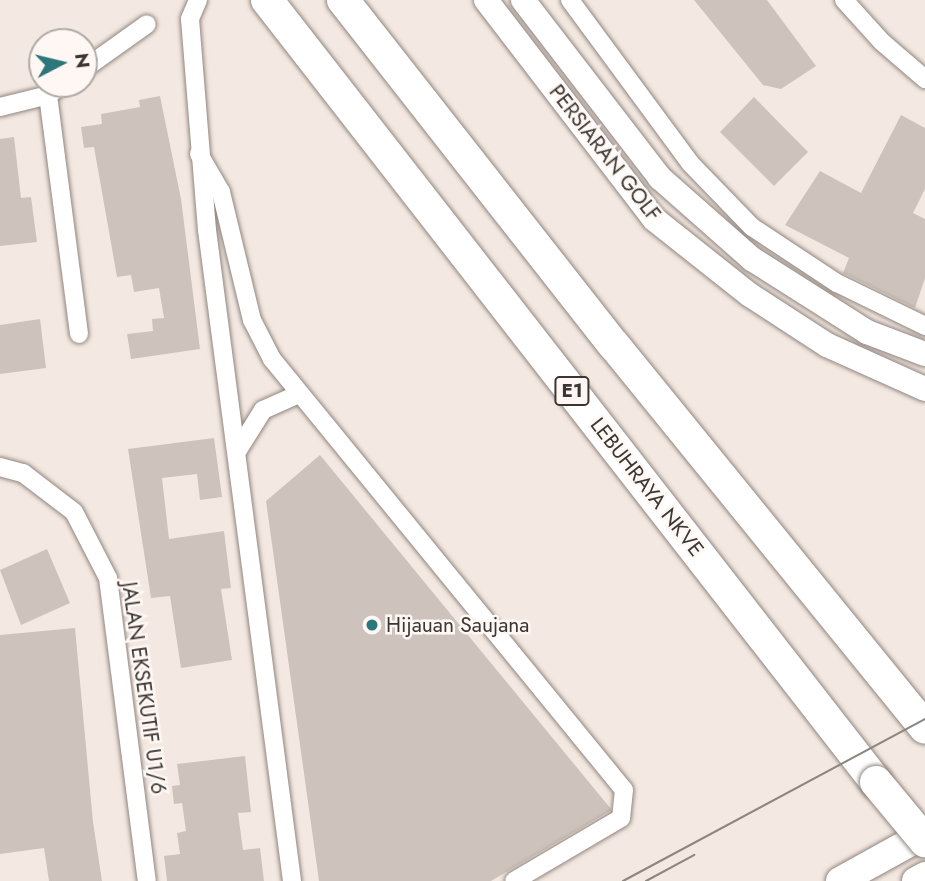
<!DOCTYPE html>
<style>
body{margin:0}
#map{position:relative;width:925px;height:881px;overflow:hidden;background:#f4e9e2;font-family:Jost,sans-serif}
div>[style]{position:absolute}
.building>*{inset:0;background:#cec3bc}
.roads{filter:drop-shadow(0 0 2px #90857f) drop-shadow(0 0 2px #90857f)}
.street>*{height:18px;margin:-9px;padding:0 9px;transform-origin:9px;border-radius:9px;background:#fff}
.secondary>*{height:24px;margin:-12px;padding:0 12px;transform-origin:12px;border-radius:12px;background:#fff}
.primary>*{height:28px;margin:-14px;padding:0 14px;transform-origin:14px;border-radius:14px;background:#fff}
.highway>*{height:32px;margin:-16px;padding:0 16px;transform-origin:16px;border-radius:16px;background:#fff}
.tram>*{height:2px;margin:-1px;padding:0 1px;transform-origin:1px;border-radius:1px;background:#8c8580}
.bridges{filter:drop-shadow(0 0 2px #90857f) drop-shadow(0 0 2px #90857f)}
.highway-bridge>*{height:32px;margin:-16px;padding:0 16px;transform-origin:16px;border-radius:16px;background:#fff}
.dots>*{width:19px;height:19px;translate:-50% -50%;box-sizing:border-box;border:4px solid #fef7f3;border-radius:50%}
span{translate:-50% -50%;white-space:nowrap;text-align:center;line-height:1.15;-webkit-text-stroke:5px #fef7f3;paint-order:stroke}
.shield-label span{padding:2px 5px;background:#fef7f3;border:2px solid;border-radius:5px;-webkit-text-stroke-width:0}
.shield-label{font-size:19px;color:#3a3633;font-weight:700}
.street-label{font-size:21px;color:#3a3633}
.poi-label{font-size:21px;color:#3a3633}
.left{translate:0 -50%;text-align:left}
.north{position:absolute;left:28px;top:28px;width:70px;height:70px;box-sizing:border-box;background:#fef7f3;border:2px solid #b0aaa6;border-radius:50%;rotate:83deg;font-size:19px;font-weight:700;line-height:28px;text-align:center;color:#3a3633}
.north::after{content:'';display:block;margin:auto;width:24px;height:32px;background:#2d767a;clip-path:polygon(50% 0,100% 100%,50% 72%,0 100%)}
</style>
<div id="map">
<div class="building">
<i style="clip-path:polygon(694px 0,767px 0,816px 66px,781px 89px,763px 85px)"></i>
<i style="clip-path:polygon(160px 96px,181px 199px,200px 349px,131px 359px,127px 334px,153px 331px,152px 319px,164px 318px,159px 288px,134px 292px,131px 275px,117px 277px,94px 147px,84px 148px,81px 127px,102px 124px,101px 114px,140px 107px,139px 100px)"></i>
<i style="clip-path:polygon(754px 97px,808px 152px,774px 186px,720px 132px)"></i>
<i style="clip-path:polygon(901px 115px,925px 128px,925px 189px,913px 213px,925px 219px,925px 278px,915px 308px,843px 273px,849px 258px,785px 225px,820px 171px,861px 193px)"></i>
<i style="clip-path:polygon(14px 137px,21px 198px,31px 197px,37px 242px,0 246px,0 139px)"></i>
<i style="clip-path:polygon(40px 319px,46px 368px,0 374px,0 325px)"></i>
<i style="clip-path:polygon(214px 438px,222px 497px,200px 500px,197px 474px,162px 478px,169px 539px,224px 531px,231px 588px,221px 589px,232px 660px,181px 668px,170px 596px,151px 598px,128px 449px)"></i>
<i style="clip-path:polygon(320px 455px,611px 809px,610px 811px,491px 881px,319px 881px,266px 501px)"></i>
<i style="clip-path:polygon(47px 549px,70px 603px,21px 625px,0 570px)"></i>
<i style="clip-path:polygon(75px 628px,93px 822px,102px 881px,49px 881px,44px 848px,0 854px,0 635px)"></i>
<i style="clip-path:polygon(245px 756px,251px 812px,238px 813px,243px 850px,260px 848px,264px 881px,167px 881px,164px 856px,180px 854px,177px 833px,186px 831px,182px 803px,174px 804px,172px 786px,180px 785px,177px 764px)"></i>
</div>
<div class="roads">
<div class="street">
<i style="left:198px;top:0;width:21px;rotate:113deg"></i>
<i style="left:190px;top:19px;width:212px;rotate:85.4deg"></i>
<i style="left:207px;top:230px;width:657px;rotate:82.56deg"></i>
<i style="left:570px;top:0;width:202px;rotate:53.6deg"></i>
<i style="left:690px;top:163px;width:89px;rotate:45.9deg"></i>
<i style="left:752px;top:227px;width:102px;rotate:33.4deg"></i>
<i style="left:837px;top:283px;width:98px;rotate:26deg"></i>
<i style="left:844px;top:0;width:57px;rotate:47.9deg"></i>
<i style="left:882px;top:42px;width:57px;rotate:40.7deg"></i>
<i style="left:84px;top:69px;width:77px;rotate:-35.5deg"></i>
<i style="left:48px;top:95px;width:241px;rotate:82.6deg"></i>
<i style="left:0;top:107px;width:49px;rotate:-14deg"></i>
<i style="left:48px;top:95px;width:19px;rotate:-35deg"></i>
<i style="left:199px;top:154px;width:44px;rotate:59.9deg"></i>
<i style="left:221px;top:192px;width:132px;rotate:76.4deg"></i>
<i style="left:252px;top:320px;width:44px;rotate:62.9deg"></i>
<i style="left:272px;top:359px;width:556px;rotate:50.76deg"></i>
<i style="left:624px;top:790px;width:28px;rotate:96deg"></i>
<i style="left:621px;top:818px;width:124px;rotate:149.5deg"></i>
<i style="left:238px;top:450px;width:47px;rotate:-58deg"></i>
<i style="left:263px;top:410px;width:39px;rotate:-24deg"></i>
<i style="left:0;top:467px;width:24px;rotate:15deg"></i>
<i style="left:23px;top:473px;width:64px;rotate:37.4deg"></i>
<i style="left:74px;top:512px;width:74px;rotate:62.7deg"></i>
<i style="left:108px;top:578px;width:305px;rotate:82.7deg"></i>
</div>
<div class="secondary">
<i style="left:486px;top:0;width:276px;rotate:52.5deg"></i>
<i style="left:654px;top:219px;width:122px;rotate:38.4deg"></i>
<i style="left:750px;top:295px;width:92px;rotate:33deg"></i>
<i style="left:827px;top:345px;width:107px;rotate:24.2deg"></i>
<i style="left:523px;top:0;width:225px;rotate:52.4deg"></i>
<i style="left:660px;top:178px;width:123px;rotate:41.4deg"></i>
<i style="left:752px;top:259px;width:136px;rotate:32.4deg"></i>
<i style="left:867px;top:332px;width:62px;rotate:20.8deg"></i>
</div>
<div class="primary">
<i style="left:840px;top:881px;width:97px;rotate:-28.9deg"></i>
<i style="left:916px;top:881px;width:10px;rotate:-29deg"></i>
</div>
<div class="highway">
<i style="left:267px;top:0;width:991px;rotate:52.09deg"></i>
<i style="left:343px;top:0;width:439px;rotate:51.9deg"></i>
<i style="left:614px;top:345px;width:493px;rotate:50.9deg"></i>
</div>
</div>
<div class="tram">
<i style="left:623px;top:881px;width:343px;rotate:-28.2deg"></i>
<i style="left:646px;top:881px;width:55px;rotate:-28.4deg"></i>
</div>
<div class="bridges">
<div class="highway-bridge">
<i style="left:876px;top:782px;width:77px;rotate:50.3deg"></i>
</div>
</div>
<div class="dots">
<i style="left:372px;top:625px;background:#2d767a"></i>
</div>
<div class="shield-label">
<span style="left:572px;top:391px">E1</span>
</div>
<div class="street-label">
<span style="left:605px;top:153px;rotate:52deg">PERSIARAN GOLF</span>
<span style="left:647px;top:487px;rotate:52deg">LEBUHRAYA NKVE</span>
<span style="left:144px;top:688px;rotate:82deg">JALAN EKSEKUTIF U1/6</span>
</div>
<div class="poi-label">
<span class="left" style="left:386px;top:625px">Hijauan Saujana</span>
</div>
<div class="north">N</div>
</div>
